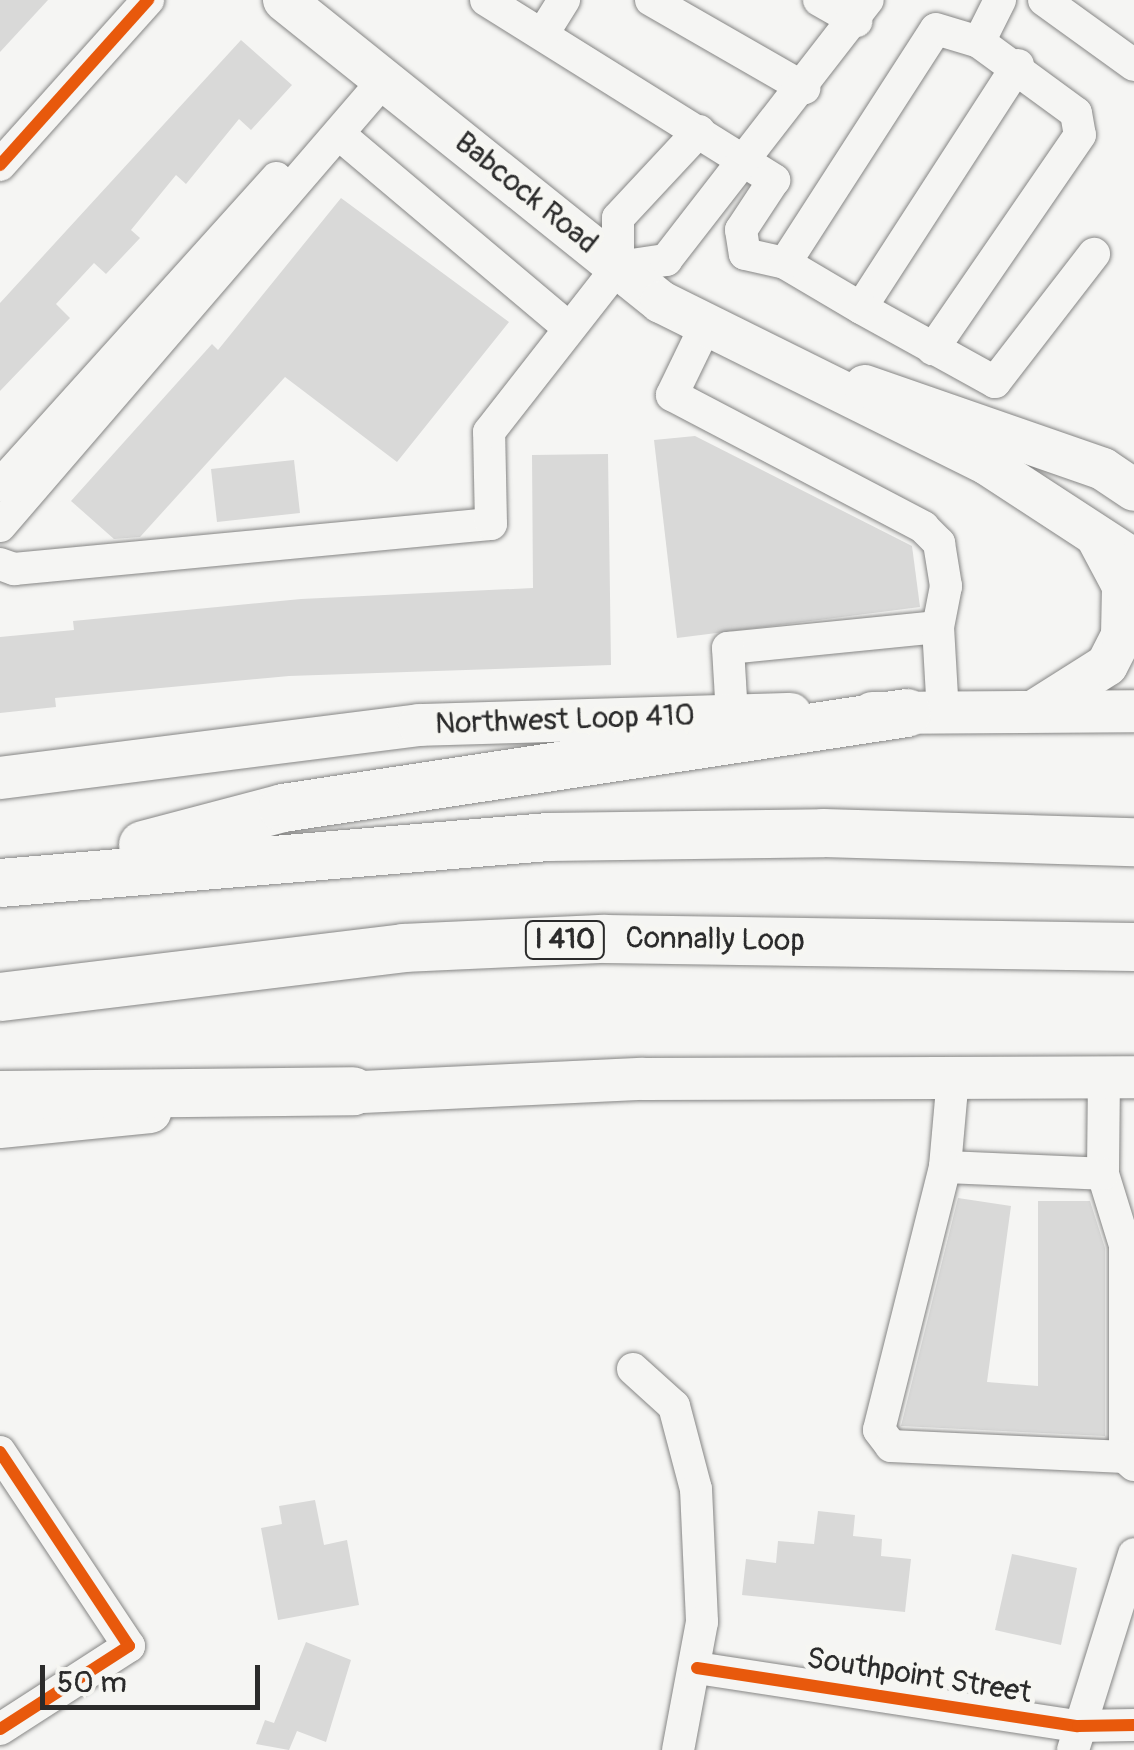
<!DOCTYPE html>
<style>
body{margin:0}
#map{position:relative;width:1134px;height:1750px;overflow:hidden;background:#f5f5f3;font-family:Pangolin,sans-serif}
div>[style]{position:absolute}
.building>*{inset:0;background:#d9d9d8}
.roads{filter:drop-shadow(0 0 2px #868685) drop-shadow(0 0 2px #868685)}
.minor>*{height:32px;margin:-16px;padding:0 16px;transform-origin:16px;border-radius:16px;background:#f5f5f3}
.major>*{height:42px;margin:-21px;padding:0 21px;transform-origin:21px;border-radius:21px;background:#f5f5f3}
.highway>*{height:48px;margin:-24px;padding:0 24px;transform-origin:24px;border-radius:24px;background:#f5f5f3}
.cycleway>*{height:12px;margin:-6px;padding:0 6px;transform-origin:6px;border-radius:6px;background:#e8590c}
span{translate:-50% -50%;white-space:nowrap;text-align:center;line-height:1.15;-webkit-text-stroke:10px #f6f6f2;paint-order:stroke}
.shield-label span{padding:2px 8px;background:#f6f6f2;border:2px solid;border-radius:8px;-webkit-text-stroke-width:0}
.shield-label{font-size:28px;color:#2b2b2b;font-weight:700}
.street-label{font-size:30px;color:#2b2b2b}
.scale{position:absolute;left:40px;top:1665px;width:220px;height:45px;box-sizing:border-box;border:5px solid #2b2b2b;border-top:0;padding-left:12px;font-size:30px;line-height:35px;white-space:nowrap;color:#2b2b2b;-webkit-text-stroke:8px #f6f6f2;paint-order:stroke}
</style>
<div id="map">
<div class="building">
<i style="clip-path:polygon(0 0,48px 0,0 52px)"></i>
<i style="clip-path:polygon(241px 40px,292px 85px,251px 130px,239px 119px,186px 184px,176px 175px,131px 230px,140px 238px,106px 274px,94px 263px,56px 304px,70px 318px,0 391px,0 303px)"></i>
<i style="clip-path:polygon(341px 198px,509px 322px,397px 462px,285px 377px,140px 537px,114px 539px,71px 501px,212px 344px,218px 350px)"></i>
<i style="clip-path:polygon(695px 436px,912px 546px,920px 607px,677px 638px,654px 440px)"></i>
<i style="clip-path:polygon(608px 454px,611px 665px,289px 676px,55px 698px,56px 707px,0 713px,0 637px,74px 630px,73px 621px,301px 599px,533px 588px,532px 455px)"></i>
<i style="clip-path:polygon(294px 460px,300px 513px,217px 522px,211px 469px)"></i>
<i style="clip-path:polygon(958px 1198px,1011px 1206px,987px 1382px,1038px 1386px,1038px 1201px,1090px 1201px,1105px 1248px,1105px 1436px,901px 1426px)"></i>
<i style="clip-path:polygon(315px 1500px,324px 1545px,347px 1540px,359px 1605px,278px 1620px,261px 1528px,282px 1524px,279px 1506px)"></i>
<i style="clip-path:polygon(818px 1511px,855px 1515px,853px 1536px,882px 1539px,881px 1556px,911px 1559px,905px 1612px,742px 1595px,746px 1559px,776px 1563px,778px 1541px,814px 1544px)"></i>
<i style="clip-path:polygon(1012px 1554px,1077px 1568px,1061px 1645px,995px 1630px)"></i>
<i style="clip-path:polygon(306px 1642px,351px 1660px,326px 1742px,297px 1731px,289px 1750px,256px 1744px,265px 1720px,274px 1723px)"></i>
</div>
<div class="roads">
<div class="minor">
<i style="left:486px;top:0;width:340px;rotate:32deg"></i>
<i style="left:774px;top:180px;width:60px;rotate:123.4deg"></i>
<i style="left:741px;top:230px;width:24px;rotate:81deg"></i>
<i style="left:745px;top:254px;width:41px;rotate:12.7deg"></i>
<i style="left:651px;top:0;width:177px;rotate:29.9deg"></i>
<i style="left:819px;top:0;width:43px;rotate:29.6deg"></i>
<i style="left:1044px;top:0;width:111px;rotate:35.8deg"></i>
<i style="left:544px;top:32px;width:38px;rotate:-58deg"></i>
<i style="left:979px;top:42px;width:47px;rotate:-63.4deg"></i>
<i style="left:1018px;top:65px;width:289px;rotate:122.9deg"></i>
<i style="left:861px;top:308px;width:153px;rotate:28.9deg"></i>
<i style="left:995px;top:382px;width:162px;rotate:-52.3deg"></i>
<i style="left:341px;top:136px;width:295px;rotate:40.1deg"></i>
<i style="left:0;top:165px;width:222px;rotate:-48.1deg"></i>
<i style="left:618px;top:267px;width:49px;rotate:-90deg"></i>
<i style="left:618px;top:218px;width:119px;rotate:-47deg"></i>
<i style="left:861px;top:308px;width:88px;rotate:-149.4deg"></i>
<i style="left:785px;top:263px;width:278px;rotate:-57.2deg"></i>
<i style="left:936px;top:29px;width:45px;rotate:16.8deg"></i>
<i style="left:979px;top:42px;width:120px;rotate:36.2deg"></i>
<i style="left:1076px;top:113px;width:22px;rotate:80deg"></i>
<i style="left:1080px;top:135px;width:260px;rotate:124.5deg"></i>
<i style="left:706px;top:325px;width:78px;rotate:115.9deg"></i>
<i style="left:672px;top:395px;width:284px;rotate:27.7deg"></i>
<i style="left:923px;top:527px;width:23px;rotate:45deg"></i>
<i style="left:939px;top:543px;width:44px;rotate:80.8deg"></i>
<i style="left:946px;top:586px;width:42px;rotate:101deg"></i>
<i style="left:938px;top:627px;width:211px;rotate:174.3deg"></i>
<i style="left:728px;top:648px;width:67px;rotate:86.6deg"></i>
<i style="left:0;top:485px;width:413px;rotate:-48deg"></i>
<i style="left:0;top:526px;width:589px;rotate:-49.27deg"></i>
<i style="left:0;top:564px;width:15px;rotate:20deg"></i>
<i style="left:14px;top:569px;width:479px;rotate:-5.4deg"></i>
<i style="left:491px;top:524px;width:92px;rotate:-91.2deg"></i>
<i style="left:489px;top:432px;width:209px;rotate:-52deg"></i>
<i style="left:618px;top:267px;width:49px;rotate:-8.3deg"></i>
<i style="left:666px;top:260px;width:329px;rotate:-52.2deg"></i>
<i style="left:938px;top:627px;width:86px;rotate:86.7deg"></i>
<i style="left:1104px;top:1076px;width:98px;rotate:90.6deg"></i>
<i style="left:1103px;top:1174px;width:74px;rotate:72.8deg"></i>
<i style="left:1125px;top:1245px;width:212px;rotate:90deg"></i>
<i style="left:1125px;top:1457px;width:12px;rotate:42deg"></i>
<i style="left:953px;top:1077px;width:90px;rotate:95.1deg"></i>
<i style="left:945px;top:1167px;width:158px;rotate:2.5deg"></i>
<i style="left:945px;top:1167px;width:271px;rotate:104.1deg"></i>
<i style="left:879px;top:1430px;width:20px;rotate:53deg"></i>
<i style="left:891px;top:1446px;width:234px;rotate:2.7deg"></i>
<i style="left:633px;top:1369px;width:55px;rotate:42.1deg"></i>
<i style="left:674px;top:1406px;width:86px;rotate:75.2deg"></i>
<i style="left:696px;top:1489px;width:133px;rotate:87.4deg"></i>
<i style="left:702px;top:1622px;width:130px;rotate:100.6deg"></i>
<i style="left:0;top:1452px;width:233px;rotate:56.4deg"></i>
<i style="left:129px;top:1646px;width:153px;rotate:147.2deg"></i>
<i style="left:697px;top:1668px;width:385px;rotate:8.7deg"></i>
<i style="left:1078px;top:1726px;width:56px;rotate:-1deg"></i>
<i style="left:1073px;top:1750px;width:205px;rotate:-72.7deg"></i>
</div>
<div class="major">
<i style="left:284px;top:0;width:483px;rotate:38.7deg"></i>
<i style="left:661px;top:302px;width:364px;rotate:26.4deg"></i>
<i style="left:987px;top:464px;width:176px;rotate:33.1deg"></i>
<i style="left:865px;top:386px;width:252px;rotate:19.2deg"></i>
<i style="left:1103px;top:469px;width:37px;rotate:34deg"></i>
<i style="left:1039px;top:708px;width:80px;rotate:-32.3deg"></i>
<i style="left:1107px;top:665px;width:34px;rotate:-63deg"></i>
<i style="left:1122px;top:635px;width:49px;rotate:-88.8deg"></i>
<i style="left:1123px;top:586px;width:53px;rotate:-118deg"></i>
<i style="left:872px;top:713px;width:262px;rotate:-0.4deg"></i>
<i style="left:0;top:778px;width:422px;rotate:-7.2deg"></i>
<i style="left:419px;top:725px;width:372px;rotate:-1.7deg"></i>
<i style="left:320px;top:1094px;width:323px;rotate:-2.7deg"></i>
<i style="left:643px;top:1079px;width:491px;rotate:-0.2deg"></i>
<i style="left:0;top:1127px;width:151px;rotate:-5.7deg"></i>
</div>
<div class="highway">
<i style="left:143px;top:845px;width:145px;rotate:-14.8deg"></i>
<i style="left:283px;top:808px;width:631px;rotate:-8.66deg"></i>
<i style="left:0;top:883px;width:550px;rotate:-4.8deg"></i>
<i style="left:548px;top:837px;width:275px;rotate:-0.8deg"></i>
<i style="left:823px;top:833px;width:311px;rotate:1.7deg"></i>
<i style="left:0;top:997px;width:406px;rotate:-6.9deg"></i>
<i style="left:403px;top:948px;width:202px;rotate:-2.6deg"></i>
<i style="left:605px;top:939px;width:529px;rotate:0.87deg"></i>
<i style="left:0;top:1095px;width:353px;rotate:-0.6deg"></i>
</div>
</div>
<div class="cycleway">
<i style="left:0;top:165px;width:222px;rotate:-48.1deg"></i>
<i style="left:0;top:1452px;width:233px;rotate:56.4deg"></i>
<i style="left:129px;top:1646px;width:153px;rotate:147.2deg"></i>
<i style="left:697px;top:1668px;width:385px;rotate:8.7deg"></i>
<i style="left:1078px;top:1726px;width:56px;rotate:-1deg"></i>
</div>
<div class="shield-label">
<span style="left:565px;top:940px">I 410</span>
</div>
<div class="street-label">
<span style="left:526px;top:193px;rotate:39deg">Babcock Road</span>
<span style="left:565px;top:720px;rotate:-2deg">Northwest Loop 410</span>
<span style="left:715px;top:940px;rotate:1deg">Connally Loop</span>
<span style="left:919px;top:1676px;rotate:9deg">Southpoint Street</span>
</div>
<div class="scale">50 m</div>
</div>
